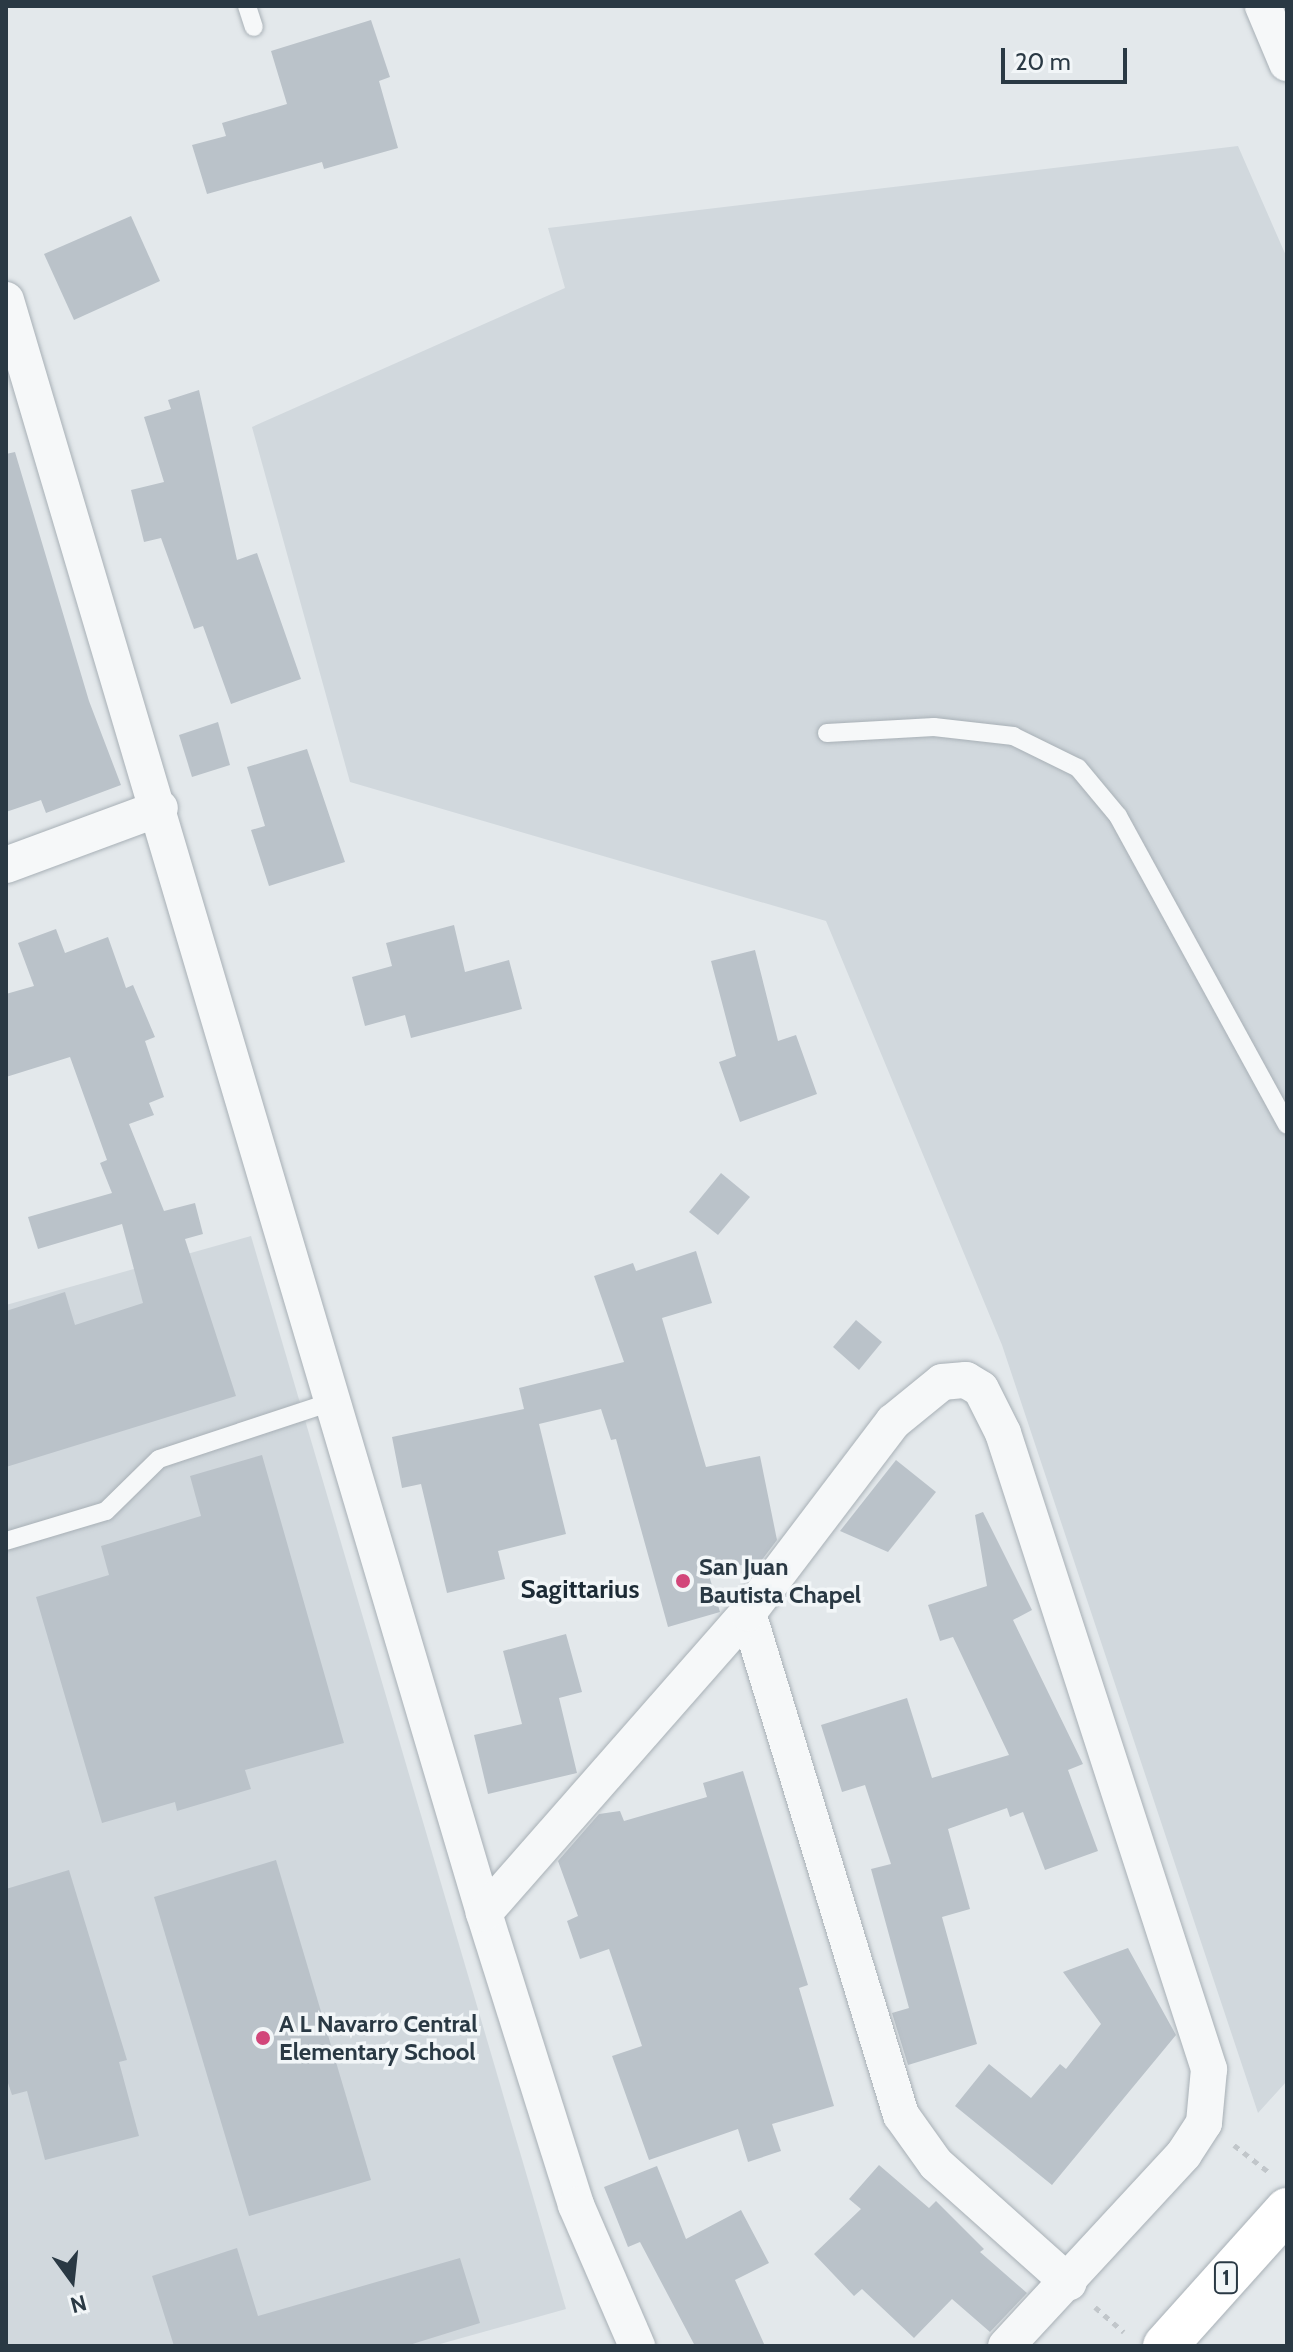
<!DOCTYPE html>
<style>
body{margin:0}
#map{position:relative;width:1293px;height:2352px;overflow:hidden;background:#e3e8eb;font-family:Cabin,sans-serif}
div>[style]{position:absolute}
.built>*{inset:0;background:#d1d8dd}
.building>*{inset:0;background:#bac2c9}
.path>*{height:5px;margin-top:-2.5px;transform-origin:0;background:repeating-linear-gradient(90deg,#c1c6ca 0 6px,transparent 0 12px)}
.roads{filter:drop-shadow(0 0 2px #a8b0b6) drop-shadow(0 0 2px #a8b0b6)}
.lane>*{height:18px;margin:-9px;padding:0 9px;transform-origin:9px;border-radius:9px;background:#f6f8f9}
.street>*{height:36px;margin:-18px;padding:0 18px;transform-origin:18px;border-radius:18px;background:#f6f8f9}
.highway>*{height:44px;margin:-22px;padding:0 22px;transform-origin:22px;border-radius:22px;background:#fff}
.dots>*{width:22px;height:22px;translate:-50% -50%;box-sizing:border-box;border:4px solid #f2f6f8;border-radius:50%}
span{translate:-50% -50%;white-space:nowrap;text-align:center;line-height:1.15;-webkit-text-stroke:7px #f2f6f8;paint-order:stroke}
.shield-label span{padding:2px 6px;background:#f2f6f8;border:2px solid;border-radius:6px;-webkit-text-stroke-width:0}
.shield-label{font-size:22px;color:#2a3944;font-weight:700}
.poi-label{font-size:24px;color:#2a3944;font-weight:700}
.left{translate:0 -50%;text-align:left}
.neighbourhood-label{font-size:26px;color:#1c2a35;font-weight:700}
.frame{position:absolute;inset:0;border:8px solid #2a3944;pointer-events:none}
.north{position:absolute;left:32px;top:2240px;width:80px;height:80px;-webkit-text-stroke:6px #f2f6f8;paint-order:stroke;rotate:165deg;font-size:22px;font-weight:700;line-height:32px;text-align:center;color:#2a3944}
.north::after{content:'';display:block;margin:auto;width:28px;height:36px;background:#2a3944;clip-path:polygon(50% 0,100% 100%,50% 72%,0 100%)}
.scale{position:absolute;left:1001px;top:48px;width:126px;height:36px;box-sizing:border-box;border:4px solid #2a3944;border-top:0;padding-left:10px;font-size:24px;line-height:28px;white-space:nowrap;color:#2a3944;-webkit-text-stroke:6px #f2f6f8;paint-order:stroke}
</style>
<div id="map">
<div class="built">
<i style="clip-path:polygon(1238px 146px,1287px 258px,1287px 2081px,1258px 2113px,1002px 1345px,826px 921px,350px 782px,252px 427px,565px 288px,548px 228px)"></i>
<i style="clip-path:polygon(251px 1236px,566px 2309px,433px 2346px,6px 2346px,6px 1305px)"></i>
</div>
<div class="building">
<i style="clip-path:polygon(371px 20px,390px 77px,379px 81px,398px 148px,324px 169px,322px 162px,207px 194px,192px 145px,226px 136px,222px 123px,287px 104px,271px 51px)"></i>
<i style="clip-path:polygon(131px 216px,160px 281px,74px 320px,44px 254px)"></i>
<i style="clip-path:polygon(199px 390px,237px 560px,257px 553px,301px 679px,231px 704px,203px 626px,194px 629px,161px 538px,144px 542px,131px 490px,164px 482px,144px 417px,171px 409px,168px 400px)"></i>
<i style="clip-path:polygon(15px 452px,89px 701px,121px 785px,46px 813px,41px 800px,6px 812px,6px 454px)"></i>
<i style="clip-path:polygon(218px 722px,230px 765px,192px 777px,179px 735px)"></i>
<i style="clip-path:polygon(307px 749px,345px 862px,269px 886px,251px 830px,265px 826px,247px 767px)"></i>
<i style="clip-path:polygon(454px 925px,465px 972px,509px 960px,522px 1009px,411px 1038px,405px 1015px,365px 1026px,352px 977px,392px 966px,386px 943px)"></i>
<i style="clip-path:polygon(56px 929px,65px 953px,108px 937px,126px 988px,133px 985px,155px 1037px,145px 1041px,164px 1097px,149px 1103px,154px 1115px,129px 1124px,164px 1211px,195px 1203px,203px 1234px,185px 1239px,236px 1396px,6px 1467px,6px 1311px,65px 1292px,75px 1325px,143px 1303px,122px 1224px,38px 1249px,28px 1217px,112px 1193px,100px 1163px,107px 1160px,70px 1057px,6px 1077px,6px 994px,34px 986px,18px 943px)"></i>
<i style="clip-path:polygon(755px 950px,778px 1041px,796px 1035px,817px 1094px,740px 1122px,719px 1062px,736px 1056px,711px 961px)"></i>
<i style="clip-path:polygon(721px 1173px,750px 1197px,718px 1235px,689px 1212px)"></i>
<i style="clip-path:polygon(696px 1251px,712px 1303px,662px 1318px,706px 1467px,760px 1456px,777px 1540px,761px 1561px,708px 1572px,720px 1612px,668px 1627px,616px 1439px,611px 1440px,601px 1409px,539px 1424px,566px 1534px,498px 1551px,505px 1579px,447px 1593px,421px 1484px,402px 1488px,392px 1437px,524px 1409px,519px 1388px,624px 1362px,594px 1276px,633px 1263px,636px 1271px)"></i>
<i style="clip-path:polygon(856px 1320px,882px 1342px,859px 1370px,833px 1347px)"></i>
<i style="clip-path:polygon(262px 1455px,344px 1743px,245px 1770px,251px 1789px,177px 1811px,175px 1802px,102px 1823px,36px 1597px,109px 1575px,101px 1546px,201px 1516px,190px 1476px)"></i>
<i style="clip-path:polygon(896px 1460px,936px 1492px,888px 1552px,840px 1531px)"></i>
<i style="clip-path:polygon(983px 1512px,1032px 1610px,1013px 1620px,1083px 1764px,1068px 1770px,1098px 1851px,1045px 1870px,1023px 1812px,1010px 1817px,1007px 1808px,948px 1829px,970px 1909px,942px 1917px,977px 2044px,908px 2065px,892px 2013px,909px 2008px,871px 1869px,891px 1864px,865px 1785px,842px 1792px,821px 1725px,907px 1698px,932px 1778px,1009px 1755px,953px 1637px,940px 1641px,928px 1605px,987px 1586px,975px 1515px)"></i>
<i style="clip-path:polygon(566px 1634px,582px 1692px,559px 1698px,577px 1773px,488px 1794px,474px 1735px,522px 1724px,503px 1651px)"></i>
<i style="clip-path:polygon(743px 1771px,808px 1985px,799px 1988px,834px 2106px,772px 2124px,781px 2151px,748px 2162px,738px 2129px,649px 2160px,612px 2056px,642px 2046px,609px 1949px,580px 1959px,567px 1921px,578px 1916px,558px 1861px,599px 1814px,620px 1811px,624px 1821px,707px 1797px,703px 1783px)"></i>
<i style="clip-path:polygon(276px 1860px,371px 2180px,249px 2216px,154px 1897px)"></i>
<i style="clip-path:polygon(69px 1870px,127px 2060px,119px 2062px,139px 2136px,45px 2160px,27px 2091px,12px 2095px,6px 2077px,6px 1889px)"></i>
<i style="clip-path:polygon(1128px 1948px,1176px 2035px,1052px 2185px,955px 2106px,989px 2064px,1031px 2098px,1060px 2064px,1066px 2069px,1101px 2024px,1063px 1972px)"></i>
<i style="clip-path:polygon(879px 2165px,929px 2208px,936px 2201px,984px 2249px,980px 2252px,1027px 2293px,990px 2332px,952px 2299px,914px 2338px,862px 2289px,854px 2296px,814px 2254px,861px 2209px,849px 2199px)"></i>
<i style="clip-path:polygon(657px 2166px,686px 2239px,741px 2210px,769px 2263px,735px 2280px,765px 2346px,695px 2346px,640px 2242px,628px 2247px,604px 2187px)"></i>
<i style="clip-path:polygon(237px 2248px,258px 2316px,460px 2258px,480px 2323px,406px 2346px,174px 2346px,152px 2276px)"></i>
</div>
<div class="path">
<i style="left:1234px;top:2145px;width:46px;rotate:37.9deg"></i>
<i style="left:1095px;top:2307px;width:38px;rotate:41deg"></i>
</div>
<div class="roads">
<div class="lane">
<i style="left:247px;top:6px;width:22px;rotate:72deg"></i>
<i style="left:827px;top:733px;width:107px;rotate:-3.2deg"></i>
<i style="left:934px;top:727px;width:80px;rotate:6.5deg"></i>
<i style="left:1013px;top:736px;width:72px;rotate:26.2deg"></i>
<i style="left:1078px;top:768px;width:62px;rotate:50.2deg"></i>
<i style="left:1118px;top:816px;width:352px;rotate:61.3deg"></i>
<i style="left:6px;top:1541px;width:104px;rotate:-16.7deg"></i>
<i style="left:106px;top:1511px;width:74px;rotate:-44.5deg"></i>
<i style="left:159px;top:1459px;width:184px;rotate:-18.3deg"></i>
</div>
<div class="street">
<i style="left:1263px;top:6px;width:62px;rotate:67.2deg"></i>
<i style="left:6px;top:300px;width:1682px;rotate:73.49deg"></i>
<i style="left:484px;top:1913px;width:306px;rotate:72.5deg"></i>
<i style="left:576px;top:2205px;width:154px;rotate:66.6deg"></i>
<i style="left:6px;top:865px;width:164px;rotate:-20.3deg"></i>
<i style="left:748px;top:1613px;width:525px;rotate:73.05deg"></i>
<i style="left:901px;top:2115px;width:60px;rotate:54.5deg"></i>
<i style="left:936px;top:2164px;width:178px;rotate:41.8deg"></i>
<i style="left:484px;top:1913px;width:400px;rotate:-48.7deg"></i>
<i style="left:748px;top:1613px;width:240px;rotate:-52.8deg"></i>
<i style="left:893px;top:1422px;width:63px;rotate:-39.2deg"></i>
<i style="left:942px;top:1382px;width:24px;rotate:-5deg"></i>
<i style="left:966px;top:1380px;width:17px;rotate:31deg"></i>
<i style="left:981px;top:1389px;width:49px;rotate:63.4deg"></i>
<i style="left:1003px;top:1433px;width:669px;rotate:72.05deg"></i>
<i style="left:1209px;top:2069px;width:54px;rotate:95.3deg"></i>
<i style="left:1204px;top:2123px;width:37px;rotate:123deg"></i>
<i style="left:1184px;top:2154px;width:262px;rotate:132.8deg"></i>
</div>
<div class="highway">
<i style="left:1165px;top:2346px;width:183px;rotate:-48.1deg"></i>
</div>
</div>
<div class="dots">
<i style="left:683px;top:1581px;background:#d2467a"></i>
<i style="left:263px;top:2038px;background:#d2467a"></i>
</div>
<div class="shield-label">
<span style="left:1226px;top:2278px">1</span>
</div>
<div class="poi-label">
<span class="left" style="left:699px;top:1581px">San Juan<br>Bautista Chapel</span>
<span class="left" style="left:279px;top:2038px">A L Navarro Central<br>Elementary School</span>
</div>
<div class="neighbourhood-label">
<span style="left:580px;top:1590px">Sagittarius</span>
</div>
<div class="frame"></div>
<div class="north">N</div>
<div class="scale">20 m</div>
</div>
